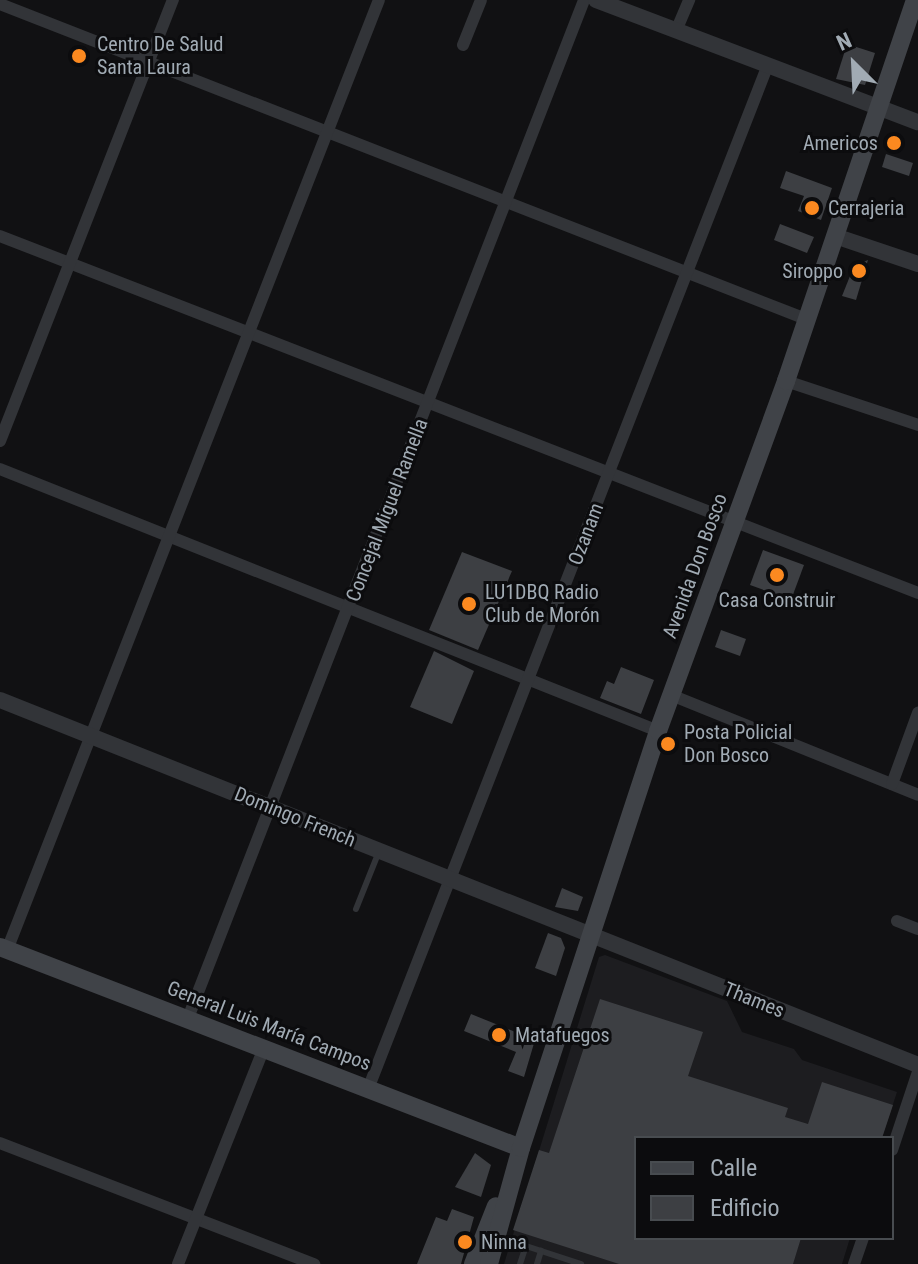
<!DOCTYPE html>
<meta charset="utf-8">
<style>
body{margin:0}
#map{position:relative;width:918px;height:1264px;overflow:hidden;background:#111113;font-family:"Roboto Condensed",sans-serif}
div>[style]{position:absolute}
.built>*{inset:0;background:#1d1d20}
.building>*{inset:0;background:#3d3f43}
.service>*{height:6px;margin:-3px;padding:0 3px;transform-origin:3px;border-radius:3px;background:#323438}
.minor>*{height:12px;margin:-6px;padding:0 6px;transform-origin:6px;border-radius:6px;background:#323438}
.tertiary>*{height:16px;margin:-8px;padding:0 8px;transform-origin:8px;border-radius:8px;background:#323438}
.secondary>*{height:18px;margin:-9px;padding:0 9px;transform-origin:9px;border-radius:9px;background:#404348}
.dots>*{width:22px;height:22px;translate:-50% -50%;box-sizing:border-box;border:4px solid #0c0c0e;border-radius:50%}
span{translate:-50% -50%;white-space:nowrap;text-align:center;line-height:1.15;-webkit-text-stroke:6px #0c0c0e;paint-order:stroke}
.poi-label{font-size:20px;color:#a1abb4}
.left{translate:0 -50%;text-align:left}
.right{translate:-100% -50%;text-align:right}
.street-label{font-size:20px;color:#a1abb4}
.legend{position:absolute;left:634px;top:1136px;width:260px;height:104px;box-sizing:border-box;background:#0c0c0e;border:2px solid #484c50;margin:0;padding:10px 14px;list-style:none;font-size:24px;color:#a1abb4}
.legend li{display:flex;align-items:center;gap:16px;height:40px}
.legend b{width:40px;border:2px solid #484c50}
.north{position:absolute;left:814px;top:24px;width:80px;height:80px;-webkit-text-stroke:6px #0c0c0e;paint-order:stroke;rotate:336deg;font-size:22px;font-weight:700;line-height:32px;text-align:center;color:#a1abb4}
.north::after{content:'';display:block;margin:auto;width:28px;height:36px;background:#a1abb4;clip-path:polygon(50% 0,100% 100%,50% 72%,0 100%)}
</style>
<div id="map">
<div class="built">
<i style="clip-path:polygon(605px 955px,727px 1001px,742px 1032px,794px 1049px,802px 1060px,897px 1092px,882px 1138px,636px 1138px,636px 1238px,850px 1238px,842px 1264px,504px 1264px,599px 957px)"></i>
</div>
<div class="building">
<i style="clip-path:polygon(847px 44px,875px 53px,865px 85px,836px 79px)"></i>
<i style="clip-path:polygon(886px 154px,913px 163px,909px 176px,882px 167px)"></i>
<i style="clip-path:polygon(786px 171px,832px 188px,821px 220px,798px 211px,804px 196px,780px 188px)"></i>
<i style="clip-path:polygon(780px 224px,814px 237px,807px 253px,774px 240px)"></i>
<i style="clip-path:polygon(868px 260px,856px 300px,842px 296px,854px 266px)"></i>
<i style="clip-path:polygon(763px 550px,804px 565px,791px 600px,750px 585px)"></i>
<i style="clip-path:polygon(462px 552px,512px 571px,478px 650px,429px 630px)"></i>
<i style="clip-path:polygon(721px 630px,746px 639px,740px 656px,715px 647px)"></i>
<i style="clip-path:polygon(434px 651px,474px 671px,452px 724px,410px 707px)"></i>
<i style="clip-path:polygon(621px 667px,654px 680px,641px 714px,600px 698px,607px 681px,614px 684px)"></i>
<i style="clip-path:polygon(562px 888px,583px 897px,578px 911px,555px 907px)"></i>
<i style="clip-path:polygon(548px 933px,561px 938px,565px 948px,556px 976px,535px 968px)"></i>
<i style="clip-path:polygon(600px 999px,703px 1032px,688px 1076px,788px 1108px,785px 1117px,808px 1124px,822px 1082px,893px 1105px,882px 1138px,636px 1138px,636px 1238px,801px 1238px,793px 1264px,619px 1264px,513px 1230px,539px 1150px,549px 1153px)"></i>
<i style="clip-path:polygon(471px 1014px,535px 1040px,524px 1077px,508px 1071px,516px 1052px,464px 1031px)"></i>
<i style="clip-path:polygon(475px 1153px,491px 1165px,481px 1197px,455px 1187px)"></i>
<i style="clip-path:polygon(452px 1209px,474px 1217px,461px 1264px,417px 1264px,436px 1217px,447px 1221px)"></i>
</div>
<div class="service">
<i style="left:356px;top:909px;width:59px;rotate:-68.2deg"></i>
<i style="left:520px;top:1264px;width:19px;rotate:-72deg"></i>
<i style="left:526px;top:1246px;width:58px;rotate:18.1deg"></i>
<i style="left:537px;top:1264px;width:14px;rotate:-73deg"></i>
</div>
<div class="minor">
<i style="left:0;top:4px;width:865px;rotate:21.35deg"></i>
<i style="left:676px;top:31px;width:34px;rotate:-67deg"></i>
<i style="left:463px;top:45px;width:48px;rotate:-68.2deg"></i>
<i style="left:0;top:236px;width:985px;rotate:21.25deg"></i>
<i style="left:786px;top:381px;width:139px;rotate:18.4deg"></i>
<i style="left:0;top:441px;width:474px;rotate:-68.6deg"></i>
<i style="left:0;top:469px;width:708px;rotate:21.71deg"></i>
<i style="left:671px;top:695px;width:266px;rotate:22deg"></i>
<i style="left:892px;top:784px;width:76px;rotate:-69.9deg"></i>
<i style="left:897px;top:921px;width:22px;rotate:21deg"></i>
<i style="left:7px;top:950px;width:1020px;rotate:-68.62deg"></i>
<i style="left:188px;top:1018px;width:1092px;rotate:-68.74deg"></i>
<i style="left:368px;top:1089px;width:1097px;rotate:-68.67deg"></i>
<i style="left:0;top:1143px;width:337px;rotate:21.1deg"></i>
<i style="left:892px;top:1150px;width:82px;rotate:-71.6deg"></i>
<i style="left:178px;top:1264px;width:232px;rotate:-68.3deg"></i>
<i style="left:854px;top:1264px;width:28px;rotate:-71deg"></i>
</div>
<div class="tertiary">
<i style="left:596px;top:0;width:344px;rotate:20.8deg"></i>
<i style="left:835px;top:236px;width:88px;rotate:18.6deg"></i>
<i style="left:0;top:700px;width:988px;rotate:21.68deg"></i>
</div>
<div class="secondary">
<i style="left:0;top:947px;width:558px;rotate:21.1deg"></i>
<i style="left:473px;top:1264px;width:62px;rotate:-68.4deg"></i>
<i style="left:489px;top:1264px;width:120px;rotate:-74.6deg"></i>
<i style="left:521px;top:1148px;width:439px;rotate:-71.8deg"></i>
<i style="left:658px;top:731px;width:373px;rotate:-69.9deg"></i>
<i style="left:786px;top:381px;width:402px;rotate:-71.3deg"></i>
</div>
<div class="dots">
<i style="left:79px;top:56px;background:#fb8920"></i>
<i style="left:894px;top:143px;background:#fb8920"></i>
<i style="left:812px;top:208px;background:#fb8920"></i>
<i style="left:859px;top:271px;background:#fb8920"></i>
<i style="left:777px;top:575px;background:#fb8920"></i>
<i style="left:469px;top:604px;background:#fb8920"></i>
<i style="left:668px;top:744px;background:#fb8920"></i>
<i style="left:499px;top:1035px;background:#fb8920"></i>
<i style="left:465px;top:1242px;background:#fb8920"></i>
</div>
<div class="poi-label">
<span class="left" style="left:97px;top:56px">Centro De Salud<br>Santa Laura</span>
<span class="right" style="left:878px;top:143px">Americos</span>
<span class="left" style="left:828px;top:208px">Cerrajeria</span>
<span class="right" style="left:843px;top:271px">Siroppo</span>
<span class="left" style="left:485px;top:604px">LU1DBQ Radio<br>Club de Morón</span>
<span style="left:777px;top:600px">Casa Construir</span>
<span class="left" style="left:684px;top:744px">Posta Policial<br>Don Bosco</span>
<span class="left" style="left:515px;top:1035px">Matafuegos</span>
<span class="left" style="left:481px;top:1242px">Ninna</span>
</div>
<div class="street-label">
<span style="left:387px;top:510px;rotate:-69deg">Concejal Miguel Ramella</span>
<span style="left:586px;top:534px;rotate:-69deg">Ozanam</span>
<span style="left:695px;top:566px;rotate:-70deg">Avenida Don Bosco</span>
<span style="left:295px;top:817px;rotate:22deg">Domingo French</span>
<span style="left:754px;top:1000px;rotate:22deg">Thames</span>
<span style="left:269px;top:1026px;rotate:21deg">General Luis María Campos</span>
</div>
<ul class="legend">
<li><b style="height:10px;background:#404348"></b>Calle</li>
<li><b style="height:22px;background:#3d3f43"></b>Edificio</li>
</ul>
<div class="north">N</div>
</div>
